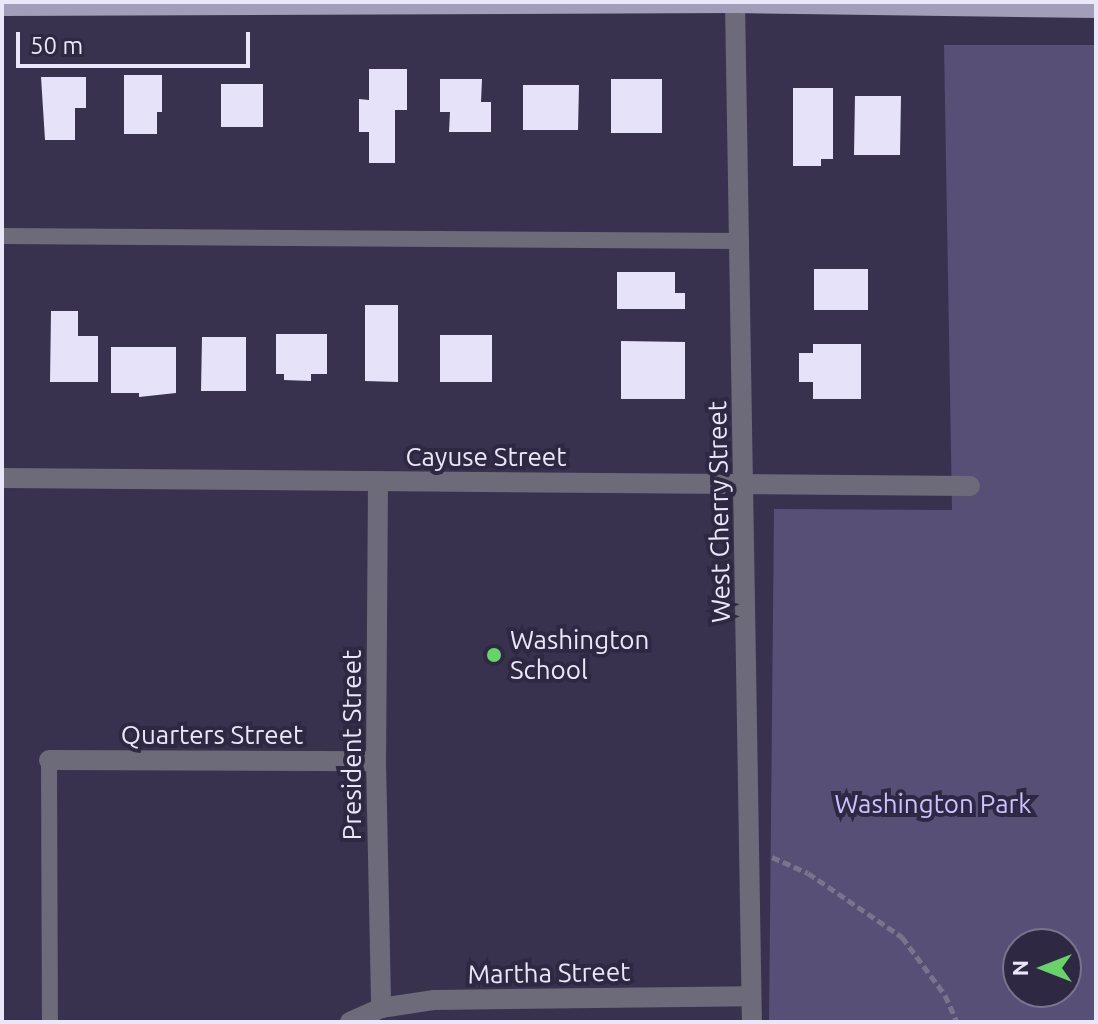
<!DOCTYPE html>
<style>
body{margin:0}
#map{position:relative;width:1098px;height:1024px;overflow:hidden;background:#38324e;font-family:Ubuntu,sans-serif}
div>[style]{position:absolute}
.green>*{inset:0;background:#574f76}
.building>*{inset:0;background:#e6e2f9}
.path>*{height:5px;margin-top:-2.5px;transform-origin:0;background:repeating-linear-gradient(90deg,#79748d 0 8px,transparent 0 12px)}
.service>*{height:16px;margin:-8px;padding:0 8px;transform-origin:8px;border-radius:8px;background:#6d6b79}
.minor>*{height:20px;margin:-10px;padding:0 10px;transform-origin:10px;border-radius:10px;background:#6d6b79}
.primary>*{height:20px;margin:-10px;padding:0 10px;transform-origin:10px;border-radius:10px;background:#a29db9}
.dots>*{width:22px;height:22px;translate:-50% -50%;box-sizing:border-box;border:4px solid #2e2843;border-radius:50%}
span{translate:-50% -50%;white-space:nowrap;text-align:center;line-height:1.15;-webkit-text-stroke:8px #2e2843;paint-order:stroke}
.street-label{font-size:26px;color:#eae7f9}
.poi-label{font-size:26px;color:#eae7f9}
.left{translate:0 -50%;text-align:left}
.park-label{font-size:26px;color:#cdc0fe}
.frame{position:absolute;inset:0;border:4px solid #eae7f9;pointer-events:none}
.north{position:absolute;left:1002px;top:928px;width:80px;height:80px;box-sizing:border-box;background:#2e2843;border:2px solid #79748c;border-radius:50%;rotate:270deg;font-size:22px;font-weight:700;line-height:32px;text-align:center;color:#eae7f9}
.north::after{content:'';display:block;margin:auto;width:28px;height:36px;background:#66d467;clip-path:polygon(50% 0,100% 100%,50% 72%,0 100%)}
.scale{position:absolute;left:16px;top:32px;width:234px;height:36px;box-sizing:border-box;border:4px solid #eae7f9;border-top:0;padding-left:10px;font-size:24px;line-height:28px;white-space:nowrap;color:#eae7f9;-webkit-text-stroke:6px #2e2843;paint-order:stroke}
</style>
<div id="map">
<div class="green">
<i style="clip-path:polygon(evenodd,944px 45px,1096px 45px,1096px 1022px,769px 1022px,774px 509px,952px 510px,944px 45px,1018px 944px,1066px 944px,1066px 992px,1018px 992px,1018px 944px)"></i>
</div>
<div class="building">
<i style="clip-path:polygon(369px 69px,407px 69px,407px 110px,395px 110px,395px 163px,369px 163px,369px 132px,359px 132px,359px 99px,369px 100px)"></i>
<i style="clip-path:polygon(124px 75px,162px 75px,162px 112px,157px 112px,157px 134px,124px 134px)"></i>
<i style="clip-path:polygon(41px 77px,86px 77px,86px 108px,75px 108px,75px 140px,45px 140px)"></i>
<i style="clip-path:polygon(440px 79px,482px 79px,481px 102px,491px 102px,491px 132px,449px 132px,450px 112px,440px 112px)"></i>
<i style="clip-path:polygon(611px 79px,662px 79px,662px 133px,611px 133px)"></i>
<i style="clip-path:polygon(221px 84px,263px 84px,263px 127px,221px 127px)"></i>
<i style="clip-path:polygon(523px 85px,579px 85px,578px 130px,523px 130px)"></i>
<i style="clip-path:polygon(793px 88px,833px 88px,833px 159px,821px 159px,821px 166px,793px 166px)"></i>
<i style="clip-path:polygon(855px 96px,901px 96px,900px 155px,854px 155px)"></i>
<i style="clip-path:polygon(814px 269px,868px 269px,868px 310px,814px 310px)"></i>
<i style="clip-path:polygon(617px 272px,675px 272px,675px 293px,685px 293px,685px 309px,617px 309px)"></i>
<i style="clip-path:polygon(365px 305px,398px 305px,398px 382px,365px 381px)"></i>
<i style="clip-path:polygon(51px 311px,78px 311px,78px 336px,98px 336px,98px 382px,50px 382px)"></i>
<i style="clip-path:polygon(276px 334px,327px 334px,327px 374px,311px 374px,311px 381px,284px 380px,284px 374px,276px 374px)"></i>
<i style="clip-path:polygon(440px 335px,492px 335px,492px 382px,440px 382px)"></i>
<i style="clip-path:polygon(202px 337px,246px 337px,246px 391px,201px 391px)"></i>
<i style="clip-path:polygon(621px 341px,685px 342px,685px 399px,621px 399px)"></i>
<i style="clip-path:polygon(813px 344px,861px 344px,861px 399px,813px 399px,813px 382px,799px 382px,799px 353px,813px 353px)"></i>
<i style="clip-path:polygon(111px 347px,176px 347px,176px 393px,139px 397px,139px 393px,111px 393px)"></i>
</div>
<div class="path">
<i style="left:772px;top:857px;width:39px;rotate:24deg"></i>
<i style="left:808px;top:873px;width:114px;rotate:34.2deg"></i>
<i style="left:902px;top:937px;width:72px;rotate:53.4deg"></i>
<i style="left:945px;top:995px;width:30px;rotate:66deg"></i>
</div>
<div class="service">
<i style="left:2px;top:236px;width:739px;rotate:0.39deg"></i>
<i style="left:49px;top:760px;width:262px;rotate:89.8deg"></i>
</div>
<div class="minor">
<i style="left:735px;top:2px;width:1020px;rotate:89.05deg"></i>
<i style="left:2px;top:478px;width:968px;rotate:0.47deg"></i>
<i style="left:378px;top:482px;width:279px;rotate:90.4deg"></i>
<i style="left:376px;top:761px;width:247px;rotate:88.8deg"></i>
<i style="left:49px;top:760px;width:327px;rotate:0.2deg"></i>
<i style="left:350px;top:1022px;width:34px;rotate:-24deg"></i>
<i style="left:381px;top:1008px;width:54px;rotate:-8.6deg"></i>
<i style="left:434px;top:1000px;width:317px;rotate:-0.7deg"></i>
</div>
<div class="primary">
<i style="left:2px;top:6px;width:733px;rotate:-0.23deg"></i>
<i style="left:735px;top:3px;width:361px;rotate:0.8deg"></i>
</div>
<div class="dots">
<i style="left:494px;top:655px;background:#66d467"></i>
</div>
<div class="street-label">
<span style="left:486px;top:457px">Cayuse Street</span>
<span style="left:719px;top:512px;rotate:-91deg">West Cherry Street</span>
<span style="left:212px;top:735px">Quarters Street</span>
<span style="left:352px;top:745px;rotate:-90deg">President Street</span>
<span style="left:549px;top:973px;rotate:-1deg">Martha Street</span>
</div>
<div class="poi-label">
<span class="left" style="left:510px;top:655px">Washington<br>School</span>
</div>
<div class="park-label">
<span style="left:933px;top:804px">Washington Park</span>
</div>
<div class="frame"></div>
<div class="north">N</div>
<div class="scale">50 m</div>
</div>
